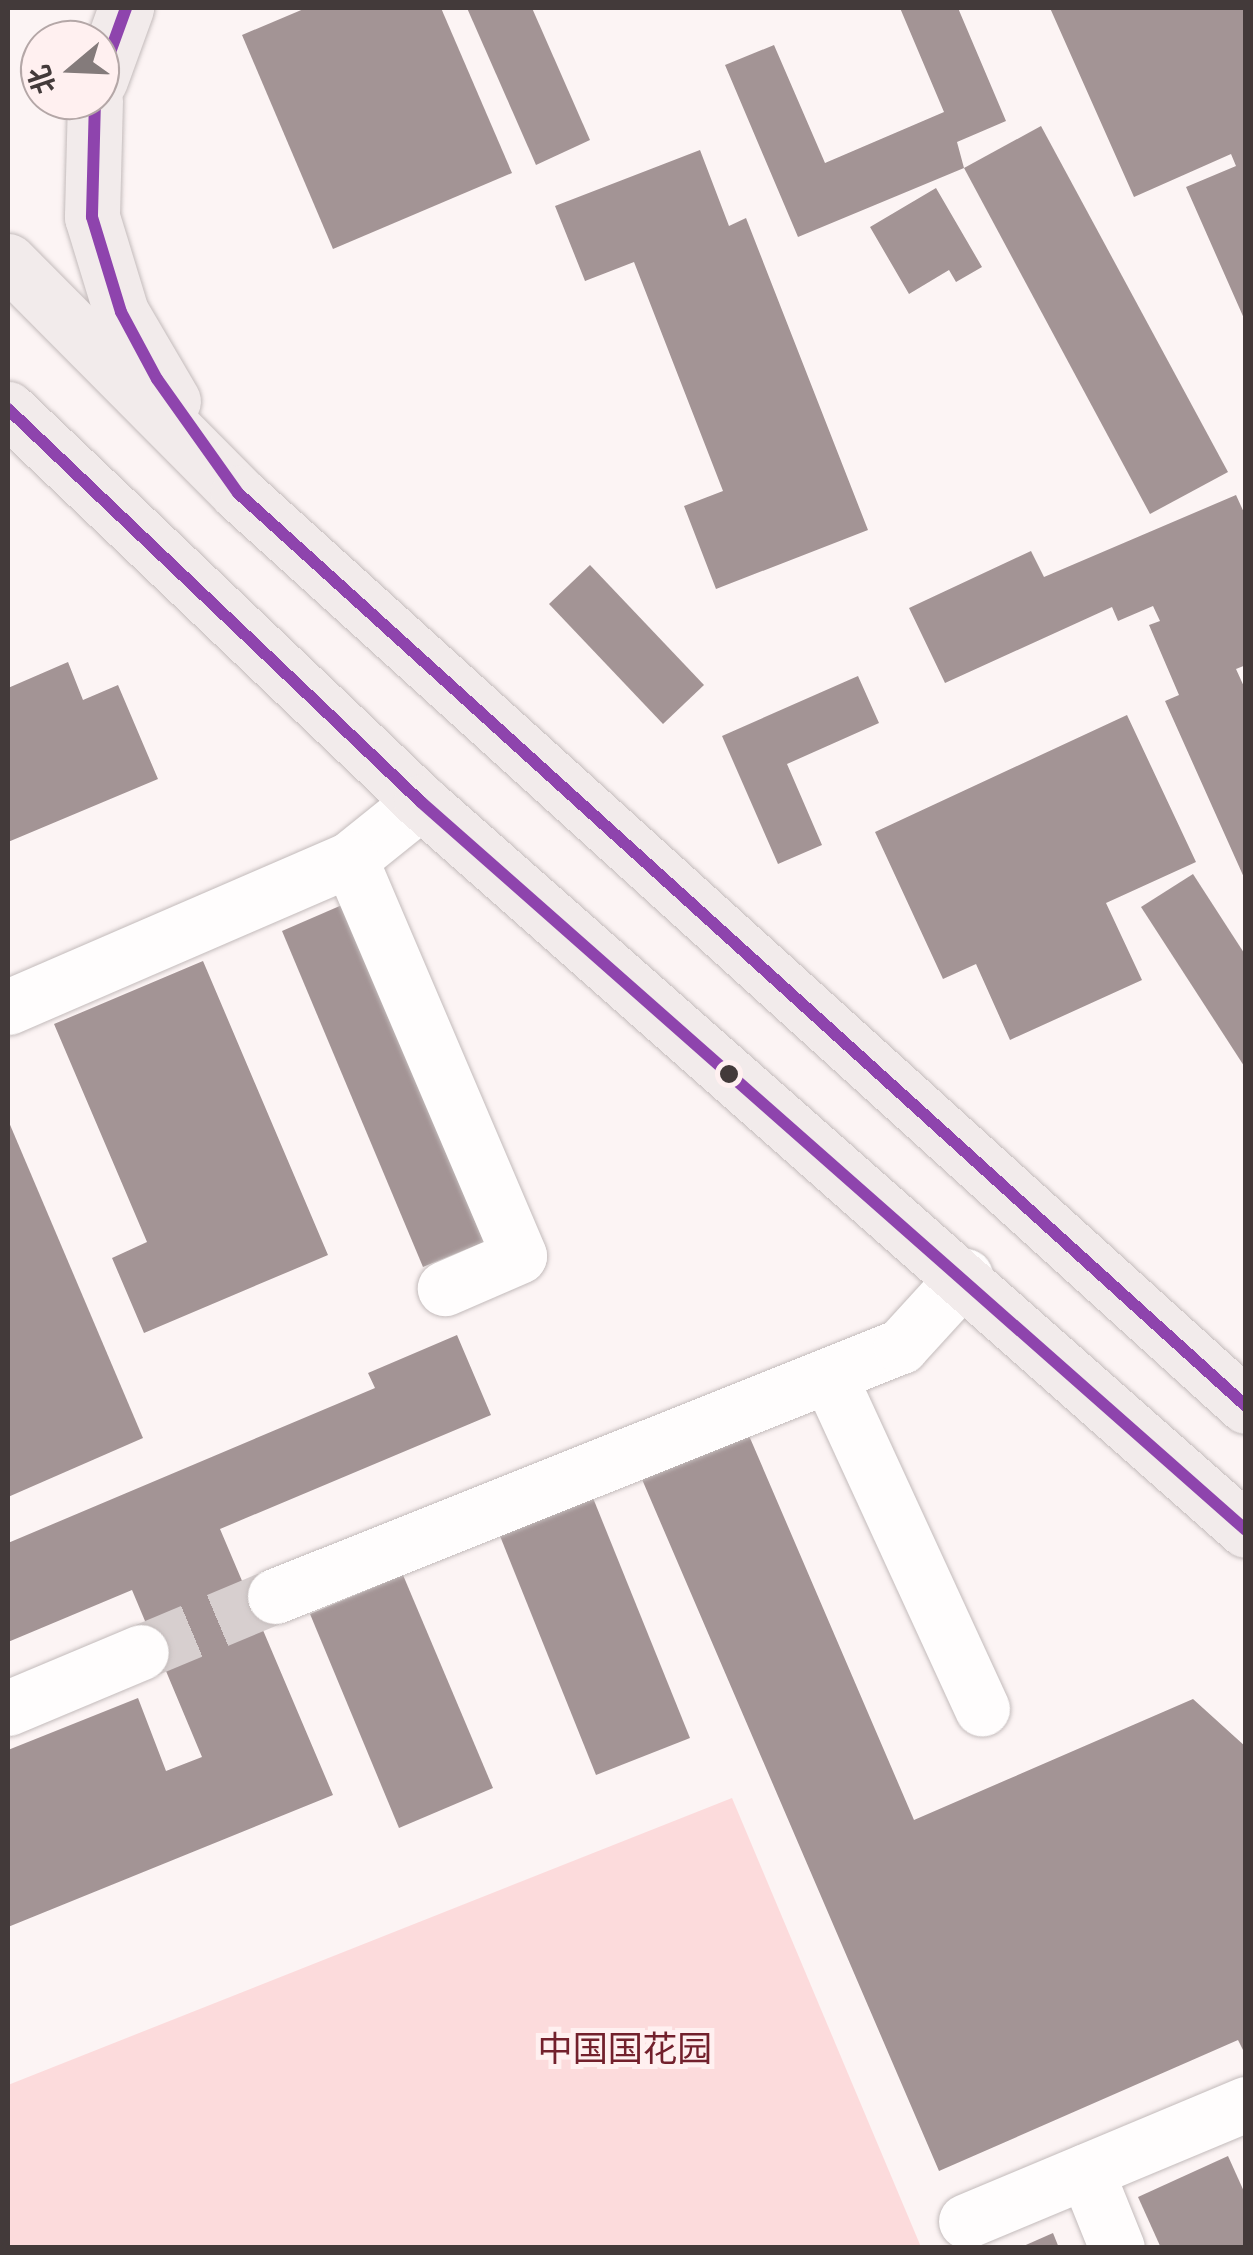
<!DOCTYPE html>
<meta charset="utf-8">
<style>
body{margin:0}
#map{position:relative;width:1253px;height:2255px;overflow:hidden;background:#fcf4f4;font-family:"Alegreya Sans","Noto Sans SC",sans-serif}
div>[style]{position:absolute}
.green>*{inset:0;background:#fcdbdc}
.building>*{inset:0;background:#a39495}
.minor-tunnel>*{height:55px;margin-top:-27.5px;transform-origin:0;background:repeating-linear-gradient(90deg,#d7cfcf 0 55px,transparent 0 83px)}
.roads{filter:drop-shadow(0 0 2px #c3bbbb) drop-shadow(0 0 2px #c3bbbb)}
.minor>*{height:55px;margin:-27.5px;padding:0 27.5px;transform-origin:27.5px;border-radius:27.5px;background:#fffdfd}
.major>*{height:55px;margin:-27.5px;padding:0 27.5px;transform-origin:27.5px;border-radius:27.5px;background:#f2ebeb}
.bus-1>*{height:12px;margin:-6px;padding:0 6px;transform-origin:6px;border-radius:6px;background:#8e44ad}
.dots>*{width:28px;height:28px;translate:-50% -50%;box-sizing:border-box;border:5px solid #fff0f0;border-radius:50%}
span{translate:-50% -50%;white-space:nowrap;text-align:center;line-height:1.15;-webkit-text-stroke:10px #fff0f0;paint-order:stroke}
.park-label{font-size:35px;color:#72202c}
.frame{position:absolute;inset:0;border:10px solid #433a3a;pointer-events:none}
.north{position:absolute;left:20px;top:20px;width:100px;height:100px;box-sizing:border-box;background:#fff0f0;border:2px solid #b4a7a7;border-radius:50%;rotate:251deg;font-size:28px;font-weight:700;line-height:40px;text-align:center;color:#433a3a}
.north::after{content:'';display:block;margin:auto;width:35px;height:45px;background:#847b7b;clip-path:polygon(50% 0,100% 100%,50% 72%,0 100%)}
</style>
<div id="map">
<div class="green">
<i style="clip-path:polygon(732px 1798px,921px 2247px,8px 2247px,8px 2085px)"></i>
</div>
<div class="building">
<i style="clip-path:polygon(306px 8px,441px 8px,512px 173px,333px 249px,242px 35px)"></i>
<i style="clip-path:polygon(467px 8px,532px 8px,590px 140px,536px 165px)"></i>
<i style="clip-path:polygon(900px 8px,958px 8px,1006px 121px,957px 142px,964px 168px,798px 237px,725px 65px,774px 45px,825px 163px,944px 112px)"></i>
<i style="clip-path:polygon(1050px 8px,1246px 8px,1246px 323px,1186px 187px,1236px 166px,1231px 154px,1134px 197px)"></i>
<i style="clip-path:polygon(1041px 126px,1228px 472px,1150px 514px,964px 168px)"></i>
<i style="clip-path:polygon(700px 150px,729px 226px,746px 218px,868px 530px,716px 589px,684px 506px,723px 491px,634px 262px,585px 281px,555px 206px)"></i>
<i style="clip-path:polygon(936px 188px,982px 267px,956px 282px,949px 270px,909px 294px,870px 227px)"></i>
<i style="clip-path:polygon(1236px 495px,1246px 517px,1246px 665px,1236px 669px,1246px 691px,1246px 882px,1165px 701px,1179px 695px,1149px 625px,1160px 621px,1153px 606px,1118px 621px,1112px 607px,945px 683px,909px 608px,1031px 551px,1044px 577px)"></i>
<i style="clip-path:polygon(590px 565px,704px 685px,663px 724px,549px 604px)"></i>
<i style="clip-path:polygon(68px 662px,83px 700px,118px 685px,158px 779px,8px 842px,8px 688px)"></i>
<i style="clip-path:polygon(858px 676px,879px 723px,787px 764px,822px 845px,778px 864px,722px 736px)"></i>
<i style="clip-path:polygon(1127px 715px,1196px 862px,1106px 903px,1142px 980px,1010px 1040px,976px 964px,943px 979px,875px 832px)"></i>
<i style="clip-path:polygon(1193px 874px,1246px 956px,1246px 1069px,1141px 907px)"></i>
<i style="clip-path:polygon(342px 905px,484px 1242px,423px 1267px,282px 931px)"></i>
<i style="clip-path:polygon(203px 961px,328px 1255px,144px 1333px,112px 1258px,147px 1242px,54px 1024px)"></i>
<i style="clip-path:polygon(8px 1120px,143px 1438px,8px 1497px)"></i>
<i style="clip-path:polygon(457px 1335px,491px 1415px,220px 1529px,333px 1795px,8px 1927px,8px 1750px,138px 1698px,166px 1771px,202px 1757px,132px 1590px,8px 1642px,8px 1543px,375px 1388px,368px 1373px)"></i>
<i style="clip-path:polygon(747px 1431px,914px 1820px,1193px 1699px,1246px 1747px,1246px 2056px,1238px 2040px,939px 2171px,641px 1477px)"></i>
<i style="clip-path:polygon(591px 1493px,690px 1738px,596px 1775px,498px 1531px)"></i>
<i style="clip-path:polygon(403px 1575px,493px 1788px,399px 1828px,310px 1614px)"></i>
<i style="clip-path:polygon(1228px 2156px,1246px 2196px,1246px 2248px,1161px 2248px,1138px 2197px)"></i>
<i style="clip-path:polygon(1053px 2233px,1059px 2248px,1019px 2248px)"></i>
</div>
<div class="minor-tunnel">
<i style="left:141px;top:1652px;width:145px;rotate:-22.7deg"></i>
</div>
<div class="roads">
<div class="minor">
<i style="left:350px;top:859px;width:91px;rotate:-38.8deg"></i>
<i style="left:8px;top:1007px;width:373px;rotate:-23.4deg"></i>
<i style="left:350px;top:859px;width:431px;rotate:66.9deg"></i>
<i style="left:519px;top:1256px;width:81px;rotate:156.6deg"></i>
<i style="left:829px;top:1376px;width:366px;rotate:65.3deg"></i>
<i style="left:275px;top:1596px;width:674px;rotate:-21.77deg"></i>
<i style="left:901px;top:1346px;width:95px;rotate:-47.6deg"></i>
<i style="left:8px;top:1708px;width:144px;rotate:-22.8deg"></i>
<i style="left:1086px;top:2171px;width:83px;rotate:68.1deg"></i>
<i style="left:966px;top:2221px;width:303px;rotate:-22.7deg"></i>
</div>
<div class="major">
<i style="left:100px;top:80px;width:77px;rotate:-70.1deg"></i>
<i style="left:95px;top:100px;width:117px;rotate:91.5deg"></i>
<i style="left:92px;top:217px;width:99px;rotate:73deg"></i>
<i style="left:121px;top:312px;width:103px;rotate:59.7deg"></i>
<i style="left:8px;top:261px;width:327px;rotate:45.2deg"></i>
<i style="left:238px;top:493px;width:1360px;rotate:42.17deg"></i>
<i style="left:8px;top:409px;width:570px;rotate:43.58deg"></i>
<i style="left:421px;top:802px;width:1100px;rotate:41.43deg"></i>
</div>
</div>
<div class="bus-1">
<i style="left:100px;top:80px;width:77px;rotate:-70.1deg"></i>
<i style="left:95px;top:100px;width:117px;rotate:91.5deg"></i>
<i style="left:92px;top:217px;width:99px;rotate:73deg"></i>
<i style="left:121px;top:312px;width:76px;rotate:61.8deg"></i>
<i style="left:157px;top:379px;width:140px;rotate:54.6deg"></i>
<i style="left:238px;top:493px;width:1360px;rotate:42.17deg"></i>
<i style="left:8px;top:409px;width:570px;rotate:43.58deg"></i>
<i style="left:421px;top:802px;width:1100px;rotate:41.43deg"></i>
</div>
<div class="dots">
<i style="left:729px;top:1074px;background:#433a3a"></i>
</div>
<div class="park-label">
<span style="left:625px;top:2051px">中国国花园</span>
</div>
<div class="frame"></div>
<div class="north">北</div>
</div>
